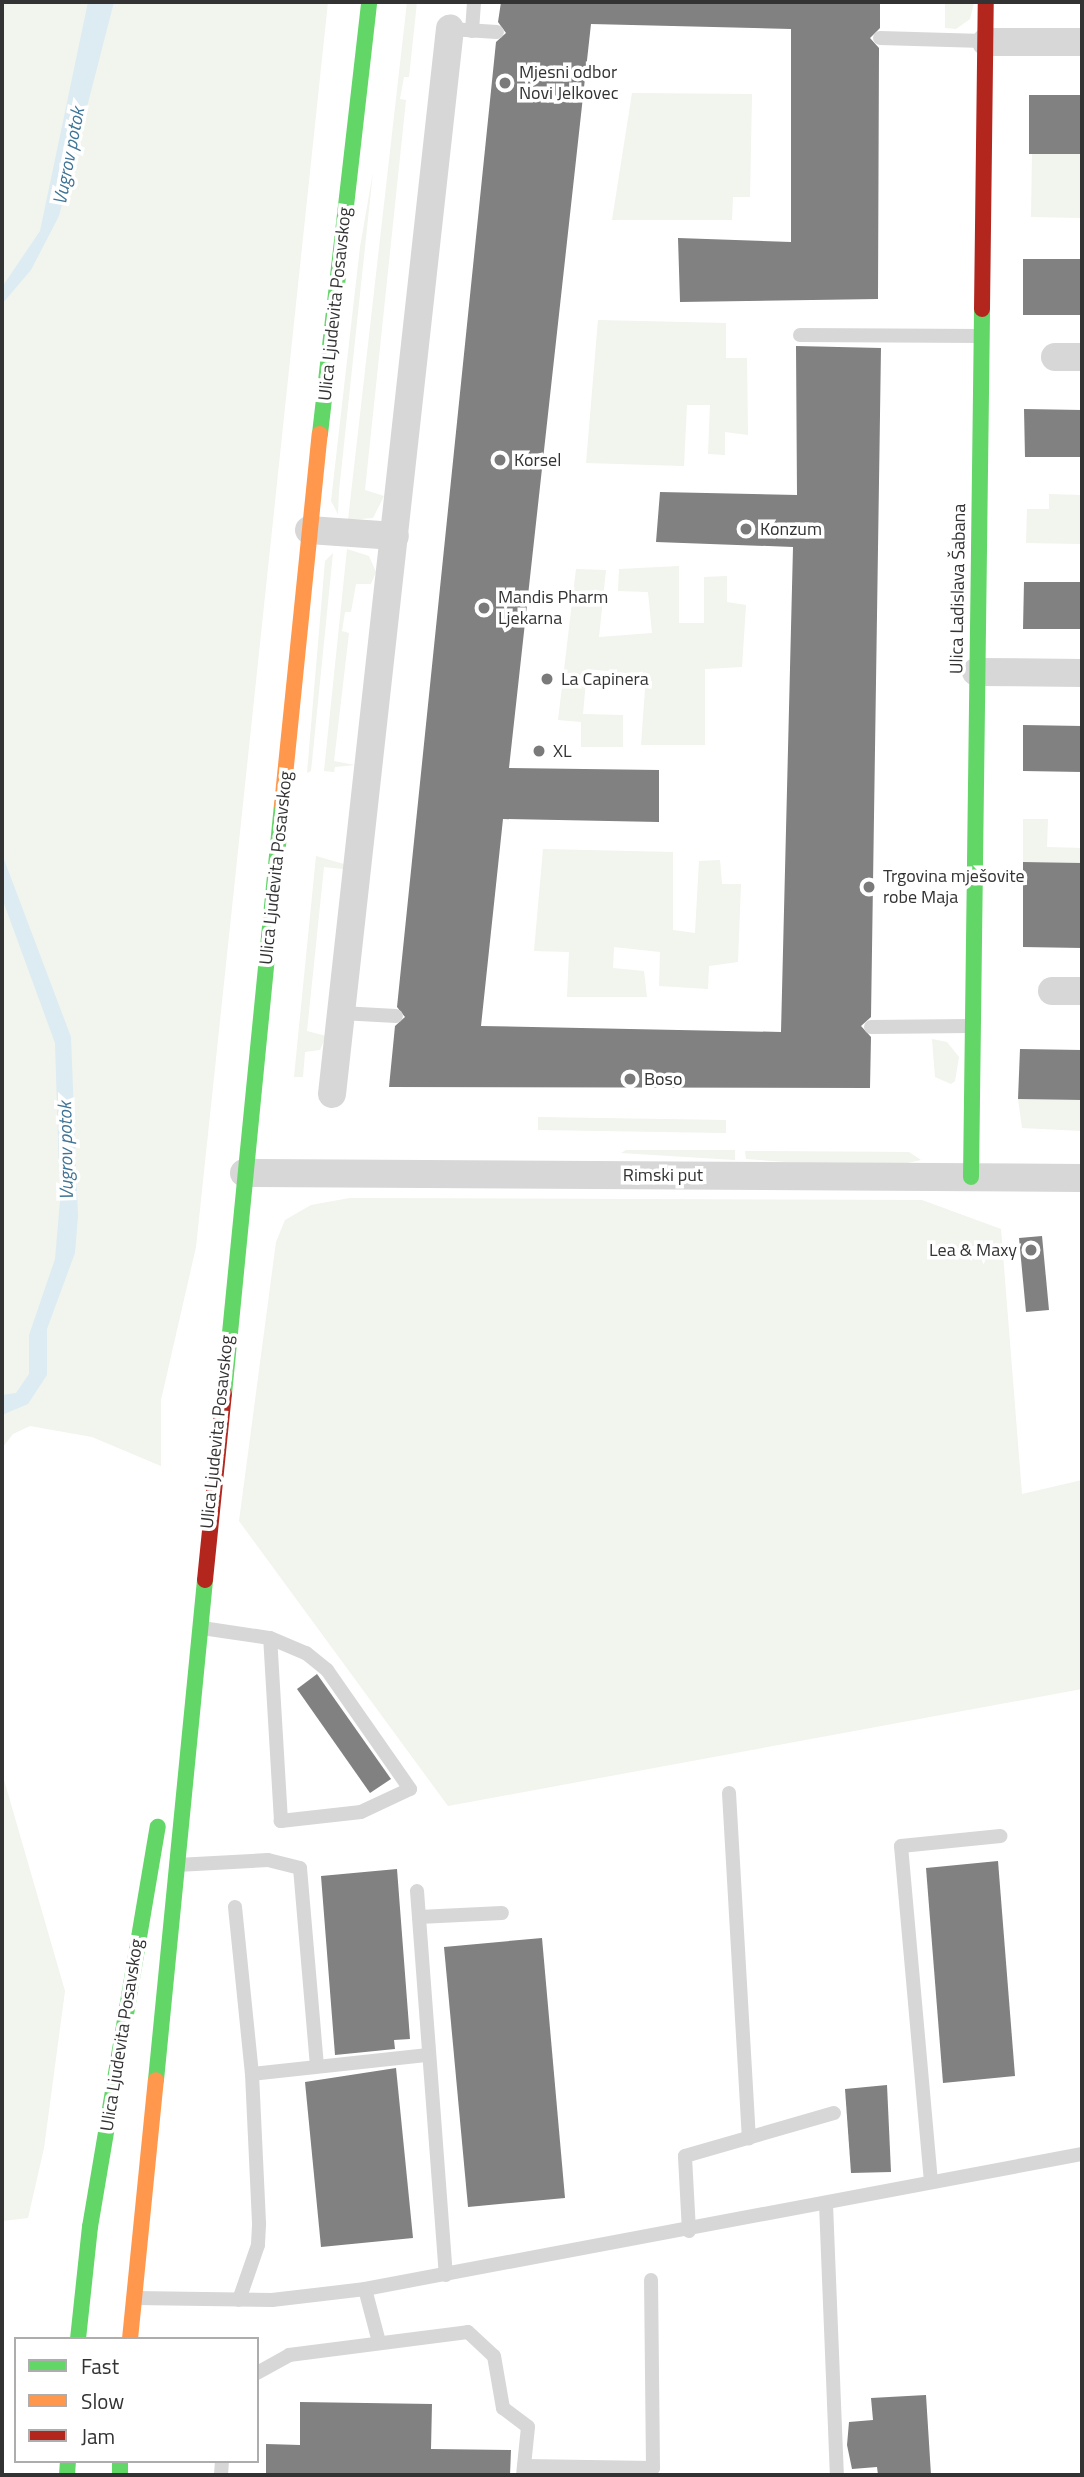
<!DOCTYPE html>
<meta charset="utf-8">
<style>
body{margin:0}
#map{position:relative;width:1084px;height:2477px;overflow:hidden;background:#fff;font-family:"Titillium Web",sans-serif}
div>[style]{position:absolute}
.green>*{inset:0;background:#f1f5ed}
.water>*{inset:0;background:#ddebf3}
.building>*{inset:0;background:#818181}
.lane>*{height:14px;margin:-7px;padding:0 7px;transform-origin:7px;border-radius:7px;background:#d7d7d7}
.street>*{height:28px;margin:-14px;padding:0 14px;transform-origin:14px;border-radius:14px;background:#d7d7d7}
.fast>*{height:16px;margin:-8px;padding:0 8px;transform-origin:8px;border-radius:8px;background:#63d668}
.slow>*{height:16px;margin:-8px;padding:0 8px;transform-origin:8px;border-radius:8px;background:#ff974d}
.jam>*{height:16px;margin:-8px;padding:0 8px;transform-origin:8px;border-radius:8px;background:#b3261e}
.dots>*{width:19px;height:19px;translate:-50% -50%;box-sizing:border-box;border:4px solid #fff;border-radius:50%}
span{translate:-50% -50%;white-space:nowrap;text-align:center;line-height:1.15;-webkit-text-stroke:7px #fff;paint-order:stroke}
.poi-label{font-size:18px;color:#333}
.left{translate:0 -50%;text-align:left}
.right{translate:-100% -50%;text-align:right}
.street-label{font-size:18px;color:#333}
.water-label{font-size:19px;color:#3f7597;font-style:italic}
.frame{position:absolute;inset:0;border:4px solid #333;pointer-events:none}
.legend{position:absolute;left:14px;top:2337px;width:245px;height:126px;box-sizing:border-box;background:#fff;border:2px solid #adadad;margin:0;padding:9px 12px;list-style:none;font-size:21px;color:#333}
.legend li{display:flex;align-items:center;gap:14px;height:35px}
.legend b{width:35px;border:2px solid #adadad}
</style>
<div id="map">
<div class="green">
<i style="clip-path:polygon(2px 2px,328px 2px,196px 1247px,161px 1400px,161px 1466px,92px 1437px,30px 1426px,13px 1434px,2px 1448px)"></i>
<i style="clip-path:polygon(407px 2px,417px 2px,409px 77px,404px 77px,400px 99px,406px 100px,365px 490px,384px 496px,373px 518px,348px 520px)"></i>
<i style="clip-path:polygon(945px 2px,974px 3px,970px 19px,956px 29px,945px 28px)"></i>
<i style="clip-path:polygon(632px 93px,752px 94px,750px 197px,733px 197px,732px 220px,612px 220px)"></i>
<i style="clip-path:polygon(1032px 154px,1082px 154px,1082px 218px,1031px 217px)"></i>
<i style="clip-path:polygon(373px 172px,339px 491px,338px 514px,331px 501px,360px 247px)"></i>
<i style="clip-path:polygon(598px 320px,726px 323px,726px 358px,747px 358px,748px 435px,725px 432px,725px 455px,708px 454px,710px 405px,687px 405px,684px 466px,586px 463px)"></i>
<i style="clip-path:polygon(1049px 494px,1082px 495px,1082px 544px,1026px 543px,1027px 509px,1049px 509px)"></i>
<i style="clip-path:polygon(347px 549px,369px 556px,376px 572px,371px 584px,356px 584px,351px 612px,345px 612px,342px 631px,349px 633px,334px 761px,355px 765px,335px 767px,334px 772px,324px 771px)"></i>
<i style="clip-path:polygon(333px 553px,311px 771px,307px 773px,325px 561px)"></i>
<i style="clip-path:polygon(679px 566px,679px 623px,704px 623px,704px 577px,727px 576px,727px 602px,746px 605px,742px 667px,705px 669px,705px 745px,641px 745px,646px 675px,587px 669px,583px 714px,623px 715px,623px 747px,581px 747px,581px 722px,558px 720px,576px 569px,606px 570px,599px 637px,652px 633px,648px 592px,618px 591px,619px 569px)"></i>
<i style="clip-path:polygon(1023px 819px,1048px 819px,1047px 847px,1082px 848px,1082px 863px,1023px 862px)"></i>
<i style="clip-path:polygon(543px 849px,673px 852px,673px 930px,695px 933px,699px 861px,720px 860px,722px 884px,741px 884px,738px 962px,709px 966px,708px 989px,659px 986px,660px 952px,614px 947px,613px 968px,644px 971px,647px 997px,567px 997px,569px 952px,534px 951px)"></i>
<i style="clip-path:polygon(316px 856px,344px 864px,343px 869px,324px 867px,307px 1031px,326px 1036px,320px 1050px,305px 1052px,303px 1077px,294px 1077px)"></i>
<i style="clip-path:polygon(932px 1039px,947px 1042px,959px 1057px,955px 1081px,951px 1084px,935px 1077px)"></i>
<i style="clip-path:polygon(1018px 1099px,1082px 1100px,1082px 1131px,1022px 1128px)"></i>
<i style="clip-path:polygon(538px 1117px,726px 1120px,726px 1133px,538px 1130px)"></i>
<i style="clip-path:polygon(626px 1150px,735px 1150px,735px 1160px,621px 1153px)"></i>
<i style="clip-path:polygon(745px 1151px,909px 1152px,921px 1160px,903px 1164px,800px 1163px,746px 1159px)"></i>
<i style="clip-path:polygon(350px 1198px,922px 1200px,1001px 1229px,1022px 1494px,1082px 1480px,1082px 1689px,448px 1806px,239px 1521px,276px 1242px,285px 1220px,311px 1205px)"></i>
<i style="clip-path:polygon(2px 1773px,65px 1991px,44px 2148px,28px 2218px,2px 2221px)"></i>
</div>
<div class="water">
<i style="clip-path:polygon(88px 2px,114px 2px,59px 216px,31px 270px,2px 304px,2px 287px,40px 231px)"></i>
<i style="clip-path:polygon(2px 854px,71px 1037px,78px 1216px,75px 1253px,47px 1329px,47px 1375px,28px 1404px,2px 1415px,2px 1395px,16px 1393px,29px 1374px,29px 1335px,55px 1259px,60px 1201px,55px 1043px,2px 898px)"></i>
</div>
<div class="building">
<i style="clip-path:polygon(501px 2px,880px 2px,880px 28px,870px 38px,879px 48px,878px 299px,680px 302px,678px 238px,791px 242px,791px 29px,591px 24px,509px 768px,659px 770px,659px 822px,503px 819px,481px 1026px,781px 1032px,793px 547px,656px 542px,660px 492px,797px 495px,796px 346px,881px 348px,871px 1017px,861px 1026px,871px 1037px,870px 1088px,389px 1087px,395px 1026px,405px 1017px,397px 1007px,496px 42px,506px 33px,498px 22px)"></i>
<i style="clip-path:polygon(1029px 95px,1082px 95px,1082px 154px,1029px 154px)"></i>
<i style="clip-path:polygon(1023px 259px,1082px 259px,1082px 315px,1023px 315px)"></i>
<i style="clip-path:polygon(1024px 409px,1082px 410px,1082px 457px,1025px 457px)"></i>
<i style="clip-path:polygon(1024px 582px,1082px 582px,1082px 629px,1023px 629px)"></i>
<i style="clip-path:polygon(1023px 725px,1082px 726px,1082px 772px,1023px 771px)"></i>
<i style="clip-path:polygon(1023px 862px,1082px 863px,1082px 948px,1023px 947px)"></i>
<i style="clip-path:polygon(1020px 1049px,1082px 1050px,1082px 1100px,1018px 1099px)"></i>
<i style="clip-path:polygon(1042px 1236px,1049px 1310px,1026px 1312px,1019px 1238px)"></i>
<i style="clip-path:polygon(317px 1674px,391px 1779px,370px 1793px,297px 1689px)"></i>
<i style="clip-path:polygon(998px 1861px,1015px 2076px,943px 2083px,926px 1868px)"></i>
<i style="clip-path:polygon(397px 1869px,410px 2039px,394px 2040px,395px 2049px,335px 2055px,321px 1876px)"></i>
<i style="clip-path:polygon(542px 1938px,565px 2198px,468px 2207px,444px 1947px)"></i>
<i style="clip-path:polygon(396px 2068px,413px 2238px,321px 2247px,305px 2082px)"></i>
<i style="clip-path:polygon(887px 2085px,891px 2172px,851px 2173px,845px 2089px)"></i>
<i style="clip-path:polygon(926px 2395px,931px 2475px,878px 2475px,877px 2467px,852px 2469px,847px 2445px,849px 2422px,873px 2420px,871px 2398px)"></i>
<i style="clip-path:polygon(300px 2402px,432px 2404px,431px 2449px,511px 2450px,510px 2475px,266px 2475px,266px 2444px,300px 2445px)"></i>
</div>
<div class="lane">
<i style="left:450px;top:29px;width:47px;rotate:3.7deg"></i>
<i style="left:472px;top:31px;width:29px;rotate:-86deg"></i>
<i style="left:880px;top:38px;width:103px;rotate:1.7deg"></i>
<i style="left:800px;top:335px;width:181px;rotate:0.3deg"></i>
<i style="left:341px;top:1013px;width:55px;rotate:3.1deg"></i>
<i style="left:871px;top:1027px;width:100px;rotate:-0.6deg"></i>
<i style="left:202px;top:1628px;width:69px;rotate:8.4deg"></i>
<i style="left:270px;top:1638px;width:39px;rotate:23deg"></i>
<i style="left:306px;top:1653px;width:27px;rotate:39deg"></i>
<i style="left:327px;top:1670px;width:145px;rotate:55.1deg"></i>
<i style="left:410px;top:1789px;width:54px;rotate:154.9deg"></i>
<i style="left:361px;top:1812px;width:81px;rotate:173.6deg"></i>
<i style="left:281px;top:1821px;width:183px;rotate:-93.4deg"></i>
<i style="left:729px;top:1793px;width:346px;rotate:86.7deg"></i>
<i style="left:177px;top:1865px;width:91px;rotate:-3.1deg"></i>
<i style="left:268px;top:1860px;width:33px;rotate:14deg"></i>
<i style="left:300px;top:1868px;width:199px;rotate:85.1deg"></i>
<i style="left:417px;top:1891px;width:385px;rotate:85.7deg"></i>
<i style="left:235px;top:1907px;width:168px;rotate:84.2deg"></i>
<i style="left:252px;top:2074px;width:151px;rotate:87.3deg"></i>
<i style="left:259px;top:2225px;width:20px;rotate:93deg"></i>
<i style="left:258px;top:2245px;width:58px;rotate:109.1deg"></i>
<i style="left:419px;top:1917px;width:83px;rotate:-2.8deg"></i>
<i style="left:252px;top:2074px;width:175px;rotate:-6.2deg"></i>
<i style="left:931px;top:2182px;width:337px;rotate:-95.1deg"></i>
<i style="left:901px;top:1846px;width:100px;rotate:-5.7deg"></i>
<i style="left:826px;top:2204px;width:271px;rotate:87.7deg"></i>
<i style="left:689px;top:2231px;width:75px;rotate:-93.1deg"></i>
<i style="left:685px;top:2156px;width:155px;rotate:-16.1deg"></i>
<i style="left:365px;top:2289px;width:55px;rotate:75.2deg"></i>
<i style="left:135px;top:2298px;width:137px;rotate:0.8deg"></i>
<i style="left:272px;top:2300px;width:94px;rotate:-6.7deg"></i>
<i style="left:365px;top:2289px;width:730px;rotate:-10.66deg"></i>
<i style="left:257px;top:2373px;width:37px;rotate:-29deg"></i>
<i style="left:289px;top:2355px;width:180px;rotate:-7.3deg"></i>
<i style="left:468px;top:2332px;width:35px;rotate:43deg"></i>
<i style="left:494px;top:2356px;width:53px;rotate:80.2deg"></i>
<i style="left:503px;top:2408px;width:31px;rotate:37deg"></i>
<i style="left:528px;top:2427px;width:48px;rotate:95.9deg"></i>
<i style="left:524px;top:2466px;width:129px;rotate:0.9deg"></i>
<i style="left:653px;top:2468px;width:188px;rotate:-90.6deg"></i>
<i style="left:221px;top:2475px;width:14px;rotate:-86deg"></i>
</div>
<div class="street">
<i style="left:986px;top:42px;width:96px"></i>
<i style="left:1055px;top:357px;width:27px"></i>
<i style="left:309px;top:530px;width:86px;rotate:4deg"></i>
<i style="left:976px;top:672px;width:106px;rotate:0.5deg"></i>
<i style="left:1052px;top:991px;width:30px"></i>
<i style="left:332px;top:1094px;width:1072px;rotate:-83.68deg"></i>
<i style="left:244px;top:1173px;width:838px;rotate:0.34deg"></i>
</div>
<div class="fast">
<i style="left:320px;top:434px;width:435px;rotate:-83.5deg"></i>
<i style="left:971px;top:1177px;width:868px;rotate:-89.27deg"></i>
<i style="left:224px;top:1394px;width:592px;rotate:-84.38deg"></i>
<i style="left:156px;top:2080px;width:502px;rotate:-84.4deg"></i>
<i style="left:78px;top:2339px;width:113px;rotate:-83.9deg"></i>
<i style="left:90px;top:2227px;width:406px;rotate:-80.4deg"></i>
<i style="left:120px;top:2461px;width:14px;rotate:90deg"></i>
<i style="left:67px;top:2475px;width:14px;rotate:-86deg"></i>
</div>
<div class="slow">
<i style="left:282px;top:805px;width:373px;rotate:-84.2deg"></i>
<i style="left:130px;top:2339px;width:260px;rotate:-84.3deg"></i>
</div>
<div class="jam">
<i style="left:982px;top:309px;width:307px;rotate:-89.3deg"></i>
<i style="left:205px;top:1580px;width:187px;rotate:-84.2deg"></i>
</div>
<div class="dots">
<i style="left:505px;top:83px;background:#7a7a7a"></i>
<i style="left:500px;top:460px;background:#7a7a7a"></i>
<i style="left:746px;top:529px;background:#7a7a7a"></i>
<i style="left:484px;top:608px;background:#7a7a7a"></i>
<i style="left:547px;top:679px;background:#7a7a7a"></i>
<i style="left:539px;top:751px;background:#7a7a7a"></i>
<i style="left:869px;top:887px;background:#7a7a7a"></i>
<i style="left:630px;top:1079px;background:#7a7a7a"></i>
<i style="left:1031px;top:1250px;background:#7a7a7a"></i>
</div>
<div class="poi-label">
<span class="left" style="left:519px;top:83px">Mjesni odbor<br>Novi Jelkovec</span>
<span class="left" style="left:514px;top:460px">Korsel</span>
<span class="left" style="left:760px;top:529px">Konzum</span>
<span class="left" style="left:498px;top:608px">Mandis Pharm<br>Ljekarna</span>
<span class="left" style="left:561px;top:679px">La Capinera</span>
<span class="left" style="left:553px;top:751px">XL</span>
<span class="left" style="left:883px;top:887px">Trgovina mješovite<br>robe Maja</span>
<span class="left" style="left:644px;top:1079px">Boso</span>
<span class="right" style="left:1017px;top:1250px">Lea &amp; Maxy</span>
</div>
<div class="street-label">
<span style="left:335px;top:304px;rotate:-84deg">Ulica Ljudevita Posavskog</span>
<span style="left:958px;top:589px;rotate:-89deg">Ulica Ladislava Šabana</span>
<span style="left:276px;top:868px;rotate:-84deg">Ulica Ljudevita Posavskog</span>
<span style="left:663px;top:1175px">Rimski put</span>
<span style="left:217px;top:1432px;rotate:-84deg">Ulica Ljudevita Posavskog</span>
<span style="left:122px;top:2035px;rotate:-81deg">Ulica Ljudevita Posavskog</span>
</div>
<div class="water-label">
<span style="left:68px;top:156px;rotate:-79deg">Vugrov potok</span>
<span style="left:65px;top:1151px;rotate:-91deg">Vugrov potok</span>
</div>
<div class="frame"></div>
<ul class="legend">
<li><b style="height:9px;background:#63d668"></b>Fast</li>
<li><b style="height:9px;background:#ff974d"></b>Slow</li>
<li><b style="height:9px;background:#b3261e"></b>Jam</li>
</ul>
</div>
